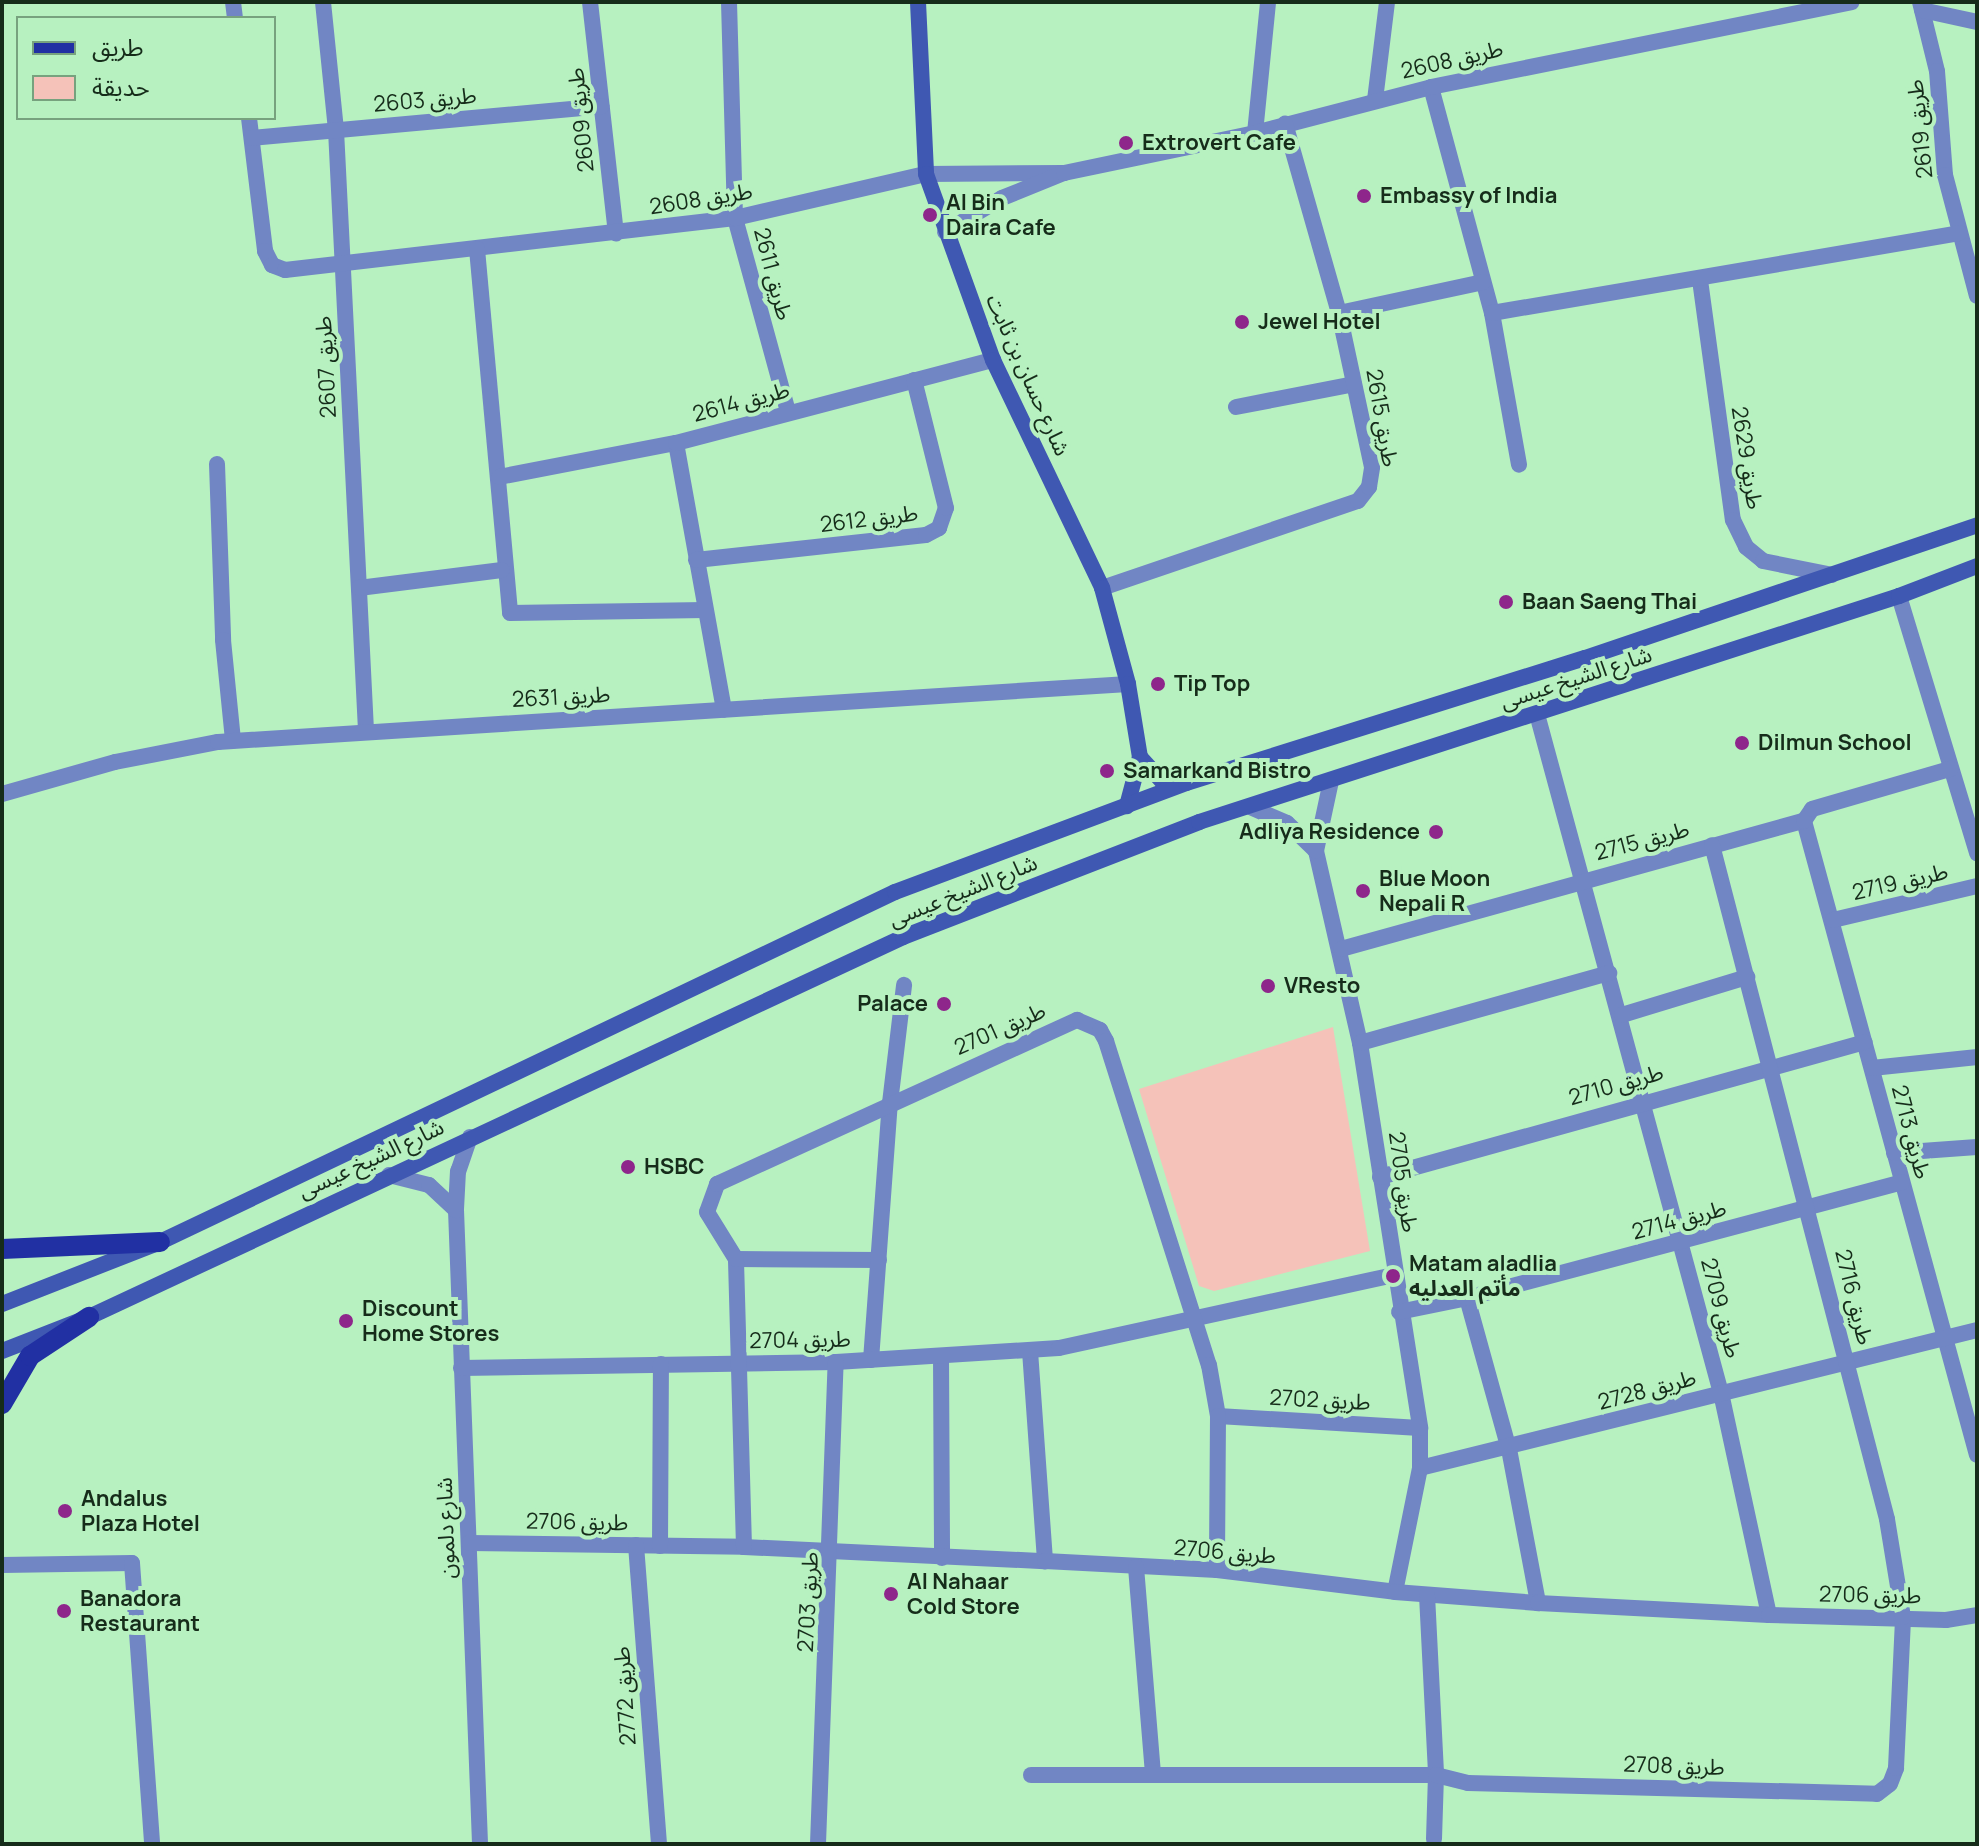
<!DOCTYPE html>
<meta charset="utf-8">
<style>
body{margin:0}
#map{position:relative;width:1979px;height:1846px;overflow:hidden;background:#b7f1c0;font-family:Manrope,"Noto Sans Arabic",sans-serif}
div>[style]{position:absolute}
.green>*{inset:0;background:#f5c2b9}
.street>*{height:16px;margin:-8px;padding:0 8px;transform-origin:8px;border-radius:8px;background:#7186c4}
.secondary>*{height:16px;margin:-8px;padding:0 8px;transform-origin:8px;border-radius:8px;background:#3f58b2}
.primary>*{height:20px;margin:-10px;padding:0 10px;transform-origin:10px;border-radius:10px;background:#2130a3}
.dots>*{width:22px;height:22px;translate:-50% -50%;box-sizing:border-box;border:4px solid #b7f1c0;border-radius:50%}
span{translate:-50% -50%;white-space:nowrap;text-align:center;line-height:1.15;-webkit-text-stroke:8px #b7f1c0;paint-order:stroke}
.street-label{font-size:22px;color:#162c1a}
.poi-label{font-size:22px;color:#162c1a;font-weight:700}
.left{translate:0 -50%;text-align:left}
.right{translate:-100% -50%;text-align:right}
.frame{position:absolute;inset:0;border:4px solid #162c1a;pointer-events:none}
.legend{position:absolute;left:16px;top:16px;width:260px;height:104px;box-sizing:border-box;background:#b7f1c0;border:2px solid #77a27e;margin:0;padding:10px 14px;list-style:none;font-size:24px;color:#162c1a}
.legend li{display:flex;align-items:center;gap:16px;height:40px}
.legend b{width:40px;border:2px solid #77a27e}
</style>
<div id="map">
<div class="green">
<i style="clip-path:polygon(1333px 1027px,1370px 1251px,1214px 1291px,1199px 1286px,1139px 1089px)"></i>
</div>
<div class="street">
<i style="left:233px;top:2px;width:16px;rotate:83deg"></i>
<i style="left:323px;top:2px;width:129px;rotate:84.2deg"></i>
<i style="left:336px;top:130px;width:601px;rotate:87.14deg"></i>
<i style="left:590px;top:2px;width:233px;rotate:83.6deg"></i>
<i style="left:729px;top:2px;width:216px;rotate:88.4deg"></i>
<i style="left:735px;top:218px;width:201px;rotate:74.7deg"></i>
<i style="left:1920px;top:2px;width:71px;rotate:76.2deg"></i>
<i style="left:1937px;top:71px;width:104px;rotate:85.6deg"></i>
<i style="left:1945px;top:175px;width:125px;rotate:75.2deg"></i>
<i style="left:1922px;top:10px;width:56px;rotate:12.3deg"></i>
<i style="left:1431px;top:87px;width:234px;rotate:74.9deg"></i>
<i style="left:1492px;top:313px;width:154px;rotate:79.9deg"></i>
<i style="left:1375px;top:100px;width:99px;rotate:-83deg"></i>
<i style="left:249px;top:118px;width:134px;rotate:83.1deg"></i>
<i style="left:265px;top:251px;width:16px;rotate:63deg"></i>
<i style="left:272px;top:265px;width:14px;rotate:21deg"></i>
<i style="left:285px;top:270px;width:453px;rotate:-6.6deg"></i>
<i style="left:735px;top:218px;width:196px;rotate:-13deg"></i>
<i style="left:926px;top:174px;width:138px;rotate:-0.4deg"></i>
<i style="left:1255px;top:133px;width:132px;rotate:-84.3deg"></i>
<i style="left:252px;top:138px;width:351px;rotate:-5.2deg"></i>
<i style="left:945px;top:232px;width:66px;rotate:-30.8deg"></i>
<i style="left:1002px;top:198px;width:67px;rotate:-22deg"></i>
<i style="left:1064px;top:173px;width:195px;rotate:-11.8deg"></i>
<i style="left:1255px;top:133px;width:182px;rotate:-14.6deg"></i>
<i style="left:1431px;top:87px;width:429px;rotate:-11.4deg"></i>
<i style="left:477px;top:249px;width:365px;rotate:84.8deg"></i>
<i style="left:510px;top:613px;width:195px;rotate:-0.9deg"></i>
<i style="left:1700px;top:280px;width:242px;rotate:82.2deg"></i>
<i style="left:1733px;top:520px;width:30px;rotate:64deg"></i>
<i style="left:1746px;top:547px;width:22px;rotate:39deg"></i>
<i style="left:1763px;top:561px;width:70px;rotate:11.5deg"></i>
<i style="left:1339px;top:313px;width:147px;rotate:-12.1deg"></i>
<i style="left:1492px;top:313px;width:474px;rotate:-9.7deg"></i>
<i style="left:1236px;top:407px;width:120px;rotate:-11deg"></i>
<i style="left:676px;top:443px;width:271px;rotate:79.8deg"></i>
<i style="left:217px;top:464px;width:176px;rotate:88deg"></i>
<i style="left:223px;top:640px;width:101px;rotate:84.3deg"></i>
<i style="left:499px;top:477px;width:180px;rotate:-10.9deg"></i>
<i style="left:676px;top:443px;width:328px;rotate:-14.7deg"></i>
<i style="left:696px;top:560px;width:231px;rotate:-6.2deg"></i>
<i style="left:926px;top:535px;width:15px;rotate:-28deg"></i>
<i style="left:939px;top:528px;width:21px;rotate:-71deg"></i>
<i style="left:946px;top:508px;width:132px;rotate:-104deg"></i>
<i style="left:359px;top:588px;width:144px;rotate:-7.2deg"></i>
<i style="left:1102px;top:588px;width:270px;rotate:-18.8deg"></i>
<i style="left:1358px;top:501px;width:18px;rotate:-52deg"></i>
<i style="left:1369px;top:487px;width:20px;rotate:-81deg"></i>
<i style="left:1372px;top:467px;width:157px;rotate:-102.1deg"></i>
<i style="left:1339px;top:313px;width:197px;rotate:-105.9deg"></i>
<i style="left:1899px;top:596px;width:269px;rotate:73.1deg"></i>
<i style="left:1537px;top:714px;width:703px;rotate:74.84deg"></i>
<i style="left:1721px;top:1393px;width:227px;rotate:77.8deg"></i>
<i style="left:1331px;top:781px;width:72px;rotate:102.1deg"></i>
<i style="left:1316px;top:851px;width:197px;rotate:77.1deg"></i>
<i style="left:1360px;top:1043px;width:390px;rotate:81.1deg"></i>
<i style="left:1420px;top:1428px;width:40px;rotate:90deg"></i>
<i style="left:1420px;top:1468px;width:126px;rotate:101.4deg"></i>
<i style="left:2px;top:794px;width:117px;rotate:-15.8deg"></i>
<i style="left:115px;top:762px;width:105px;rotate:-11deg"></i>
<i style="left:218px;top:742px;width:912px;rotate:-3.65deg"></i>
<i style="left:1250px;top:807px;width:40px;rotate:23.4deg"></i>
<i style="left:1287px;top:823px;width:40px;rotate:44deg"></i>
<i style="left:1804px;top:821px;width:657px;rotate:74.74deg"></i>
<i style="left:1833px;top:920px;width:148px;rotate:-13.3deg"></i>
<i style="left:1341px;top:949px;width:480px;rotate:-15.5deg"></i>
<i style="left:1804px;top:821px;width:14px;rotate:-56deg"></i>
<i style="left:1812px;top:809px;width:144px;rotate:-16.2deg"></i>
<i style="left:1622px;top:1015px;width:131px;rotate:-16.9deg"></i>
<i style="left:1360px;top:1043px;width:259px;rotate:-15.7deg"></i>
<i style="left:1872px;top:1068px;width:106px;rotate:-6deg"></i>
<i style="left:470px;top:1137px;width:36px;rotate:109deg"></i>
<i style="left:458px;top:1171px;width:39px;rotate:93deg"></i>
<i style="left:456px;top:1210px;width:634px;rotate:87.83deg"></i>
<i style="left:1894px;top:1153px;width:83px;rotate:-4.1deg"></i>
<i style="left:389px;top:1175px;width:41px;rotate:14deg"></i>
<i style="left:429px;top:1185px;width:37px;rotate:43deg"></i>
<i style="left:1380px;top:1177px;width:503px;rotate:-15.55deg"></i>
<i style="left:736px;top:1259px;width:143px;rotate:0.4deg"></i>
<i style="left:1467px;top:1298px;width:157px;rotate:74.5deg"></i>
<i style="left:1509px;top:1449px;width:157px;rotate:79.3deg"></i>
<i style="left:1399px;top:1312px;width:69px;rotate:-11.6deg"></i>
<i style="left:1467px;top:1298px;width:450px;rotate:-14.9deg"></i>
<i style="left:1030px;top:1351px;width:211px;rotate:85.9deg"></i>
<i style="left:941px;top:1356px;width:202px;rotate:89.7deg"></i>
<i style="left:871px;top:1360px;width:258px;rotate:-85.8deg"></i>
<i style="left:890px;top:1103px;width:119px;rotate:-83.2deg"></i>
<i style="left:461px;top:1368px;width:375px;rotate:-0.9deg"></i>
<i style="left:836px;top:1362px;width:223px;rotate:-3.6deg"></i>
<i style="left:1059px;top:1348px;width:344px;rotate:-12.3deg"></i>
<i style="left:1218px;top:1416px;width:202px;rotate:3.4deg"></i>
<i style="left:1420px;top:1468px;width:574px;rotate:-13.92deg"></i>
<i style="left:469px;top:1543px;width:275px;rotate:0.8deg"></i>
<i style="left:744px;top:1547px;width:301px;rotate:2.7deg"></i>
<i style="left:1045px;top:1561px;width:172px;rotate:3deg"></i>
<i style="left:1217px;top:1570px;width:179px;rotate:7deg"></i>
<i style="left:1395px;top:1592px;width:143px;rotate:4.4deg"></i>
<i style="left:1538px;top:1603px;width:231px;rotate:3deg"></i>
<i style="left:1769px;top:1615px;width:177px;rotate:1.6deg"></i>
<i style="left:1946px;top:1620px;width:31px;rotate:-9deg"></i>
<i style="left:636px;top:1545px;width:300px;rotate:85.6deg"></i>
<i style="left:660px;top:1546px;width:182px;rotate:-89.7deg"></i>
<i style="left:744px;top:1547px;width:288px;rotate:-91.6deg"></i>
<i style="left:736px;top:1259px;width:55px;rotate:-121.7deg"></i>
<i style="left:707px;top:1212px;width:30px;rotate:-70deg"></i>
<i style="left:717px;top:1184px;width:396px;rotate:-24.5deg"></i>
<i style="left:1077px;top:1020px;width:25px;rotate:23deg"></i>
<i style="left:1100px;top:1030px;width:13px;rotate:61deg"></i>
<i style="left:1106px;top:1041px;width:340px;rotate:72.4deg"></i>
<i style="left:1209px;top:1365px;width:52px;rotate:80deg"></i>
<i style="left:1218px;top:1416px;width:154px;rotate:90.4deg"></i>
<i style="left:2px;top:1565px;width:130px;rotate:-0.9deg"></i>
<i style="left:132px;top:1563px;width:282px;rotate:85.9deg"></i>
<i style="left:1136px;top:1567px;width:206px;rotate:85.3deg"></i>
<i style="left:1427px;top:1595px;width:180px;rotate:87.1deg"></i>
<i style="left:1436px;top:1775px;width:64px;rotate:91.8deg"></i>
<i style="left:1031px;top:1775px;width:405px"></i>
<i style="left:1436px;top:1775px;width:33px;rotate:14deg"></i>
<i style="left:1468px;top:1783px;width:409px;rotate:1.5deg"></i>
<i style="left:1877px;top:1794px;width:16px;rotate:-38deg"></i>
<i style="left:1890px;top:1784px;width:17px;rotate:-69deg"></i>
<i style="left:1896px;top:1768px;width:151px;rotate:-87.3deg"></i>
<i style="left:1903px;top:1617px;width:99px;rotate:-99.3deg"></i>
<i style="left:1887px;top:1519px;width:696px;rotate:-104.56deg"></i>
<i style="left:818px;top:1844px;width:482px;rotate:-87.9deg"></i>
</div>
<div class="secondary">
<i style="left:918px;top:2px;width:172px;rotate:87.3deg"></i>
<i style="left:926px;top:174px;width:198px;rotate:70.2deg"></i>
<i style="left:993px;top:360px;width:253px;rotate:64.4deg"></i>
<i style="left:1102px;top:588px;width:99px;rotate:74.8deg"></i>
<i style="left:1128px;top:684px;width:74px;rotate:80.7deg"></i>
<i style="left:1140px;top:757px;width:51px;rotate:104.9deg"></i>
<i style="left:1140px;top:757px;width:43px;rotate:47.8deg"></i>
<i style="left:2px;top:1304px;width:170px;rotate:-21.4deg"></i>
<i style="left:160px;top:1242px;width:814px;rotate:-25.46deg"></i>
<i style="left:895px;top:892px;width:311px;rotate:-20.5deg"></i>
<i style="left:1186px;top:783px;width:418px;rotate:-17.4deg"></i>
<i style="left:1585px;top:658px;width:414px;rotate:-18.7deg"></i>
<i style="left:2px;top:1351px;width:93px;rotate:-21.3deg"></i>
<i style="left:89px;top:1317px;width:898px;rotate:-25.02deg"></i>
<i style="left:903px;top:937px;width:318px;rotate:-21.2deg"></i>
<i style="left:1199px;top:822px;width:736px;rotate:-17.89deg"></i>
<i style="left:1899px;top:596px;width:84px;rotate:-21deg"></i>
</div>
<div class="primary">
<i style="left:2px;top:1249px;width:158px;rotate:-2.5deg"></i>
<i style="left:2px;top:1404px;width:56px;rotate:-59.7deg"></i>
<i style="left:30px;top:1356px;width:71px;rotate:-33.5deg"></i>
</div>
<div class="dots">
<i style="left:1126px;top:143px;background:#8e268b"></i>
<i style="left:1364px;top:196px;background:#8e268b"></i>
<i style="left:930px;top:215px;background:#8e268b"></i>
<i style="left:1242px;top:322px;background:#8e268b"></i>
<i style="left:1506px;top:602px;background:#8e268b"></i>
<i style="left:1158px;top:684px;background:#8e268b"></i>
<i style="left:1742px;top:743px;background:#8e268b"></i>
<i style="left:1107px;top:771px;background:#8e268b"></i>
<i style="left:1436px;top:832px;background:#8e268b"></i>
<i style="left:1363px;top:891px;background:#8e268b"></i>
<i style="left:1268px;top:986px;background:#8e268b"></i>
<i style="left:944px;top:1004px;background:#8e268b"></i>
<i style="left:628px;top:1167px;background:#8e268b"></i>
<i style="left:1393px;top:1276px;background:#8e268b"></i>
<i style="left:346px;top:1321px;background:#8e268b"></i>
<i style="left:65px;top:1511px;background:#8e268b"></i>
<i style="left:891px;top:1594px;background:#8e268b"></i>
<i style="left:64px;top:1611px;background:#8e268b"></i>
</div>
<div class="street-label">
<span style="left:1452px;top:60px;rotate:-13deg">طريق 2608</span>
<span style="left:425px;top:100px;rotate:-5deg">طريق 2603</span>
<span style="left:581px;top:120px;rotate:-96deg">طريق 2609</span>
<span style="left:1920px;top:129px;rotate:-96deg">طريق 2619</span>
<span style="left:701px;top:199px;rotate:-9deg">طريق 2608</span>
<span style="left:773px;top:274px;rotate:75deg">طريق 2611</span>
<span style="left:326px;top:367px;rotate:-93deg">طريق 2607</span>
<span style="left:1028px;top:375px;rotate:66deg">شارع حسان بن ثابت</span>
<span style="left:741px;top:402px;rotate:-15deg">طريق 2614</span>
<span style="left:1382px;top:418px;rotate:80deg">طريق 2615</span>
<span style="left:1747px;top:458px;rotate:81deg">طريق 2629</span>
<span style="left:869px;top:519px;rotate:-7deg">طريق 2612</span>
<span style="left:1576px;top:678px;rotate:-18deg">شارع الشيخ عيسى</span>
<span style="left:561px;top:697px;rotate:-3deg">طريق 2631</span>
<span style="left:1642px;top:841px;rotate:-15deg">طريق 2715</span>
<span style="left:1900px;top:882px;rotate:-13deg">طريق 2719</span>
<span style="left:963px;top:891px;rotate:-22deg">شارع الشيخ عيسى</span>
<span style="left:1000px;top:1029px;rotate:-24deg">طريق 2701</span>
<span style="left:1616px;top:1085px;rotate:-16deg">طريق 2710</span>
<span style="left:1911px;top:1132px;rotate:75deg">طريق 2713</span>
<span style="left:371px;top:1159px;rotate:-25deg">شارع الشيخ عيسى</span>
<span style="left:1403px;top:1182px;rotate:82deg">طريق 2705</span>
<span style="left:1679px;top:1220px;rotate:-15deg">طريق 2714</span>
<span style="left:1854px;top:1297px;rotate:76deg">طريق 2716</span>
<span style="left:1721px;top:1308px;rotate:75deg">طريق 2709</span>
<span style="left:800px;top:1340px;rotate:-1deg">طريق 2704</span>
<span style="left:1647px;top:1390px;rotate:-15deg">طريق 2728</span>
<span style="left:1320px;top:1400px;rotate:3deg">طريق 2702</span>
<span style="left:577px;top:1522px;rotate:1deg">طريق 2706</span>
<span style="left:446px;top:1528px;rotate:-92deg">شارع دلمون</span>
<span style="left:1225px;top:1552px;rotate:5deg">طريق 2706</span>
<span style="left:1870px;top:1595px;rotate:1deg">طريق 2706</span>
<span style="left:808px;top:1602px;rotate:-87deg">طريق 2703</span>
<span style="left:625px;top:1696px;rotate:-94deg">طريق 2772</span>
<span style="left:1674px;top:1766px;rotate:2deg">طريق 2708</span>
</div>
<div class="poi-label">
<span class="left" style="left:1142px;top:143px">Extrovert Cafe</span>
<span class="left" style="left:1380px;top:196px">Embassy of India</span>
<span class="left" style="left:946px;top:215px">Al Bin<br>Daira Cafe</span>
<span class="left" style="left:1258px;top:322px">Jewel Hotel</span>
<span class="left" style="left:1522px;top:602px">Baan Saeng Thai</span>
<span class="left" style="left:1174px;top:684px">Tip Top</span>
<span class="left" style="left:1758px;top:743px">Dilmun School</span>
<span class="left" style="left:1123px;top:771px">Samarkand Bistro</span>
<span class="right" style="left:1420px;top:832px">Adliya Residence</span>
<span class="left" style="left:1379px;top:891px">Blue Moon<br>Nepali R</span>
<span class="left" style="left:1284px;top:986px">VResto</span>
<span class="right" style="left:928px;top:1004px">Palace</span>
<span class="left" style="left:644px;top:1167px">HSBC</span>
<span class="left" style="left:1409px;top:1276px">Matam aladlia<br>مأتم العدليه</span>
<span class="left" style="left:362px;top:1321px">Discount<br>Home Stores</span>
<span class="left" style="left:81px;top:1511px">Andalus<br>Plaza Hotel</span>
<span class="left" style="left:907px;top:1594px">Al Nahaar<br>Cold Store</span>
<span class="left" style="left:80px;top:1611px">Banadora<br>Restaurant</span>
</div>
<div class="frame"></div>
<ul class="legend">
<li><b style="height:10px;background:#2130a3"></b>طريق</li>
<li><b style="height:22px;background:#f5c2b9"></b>حديقة</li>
</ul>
</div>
